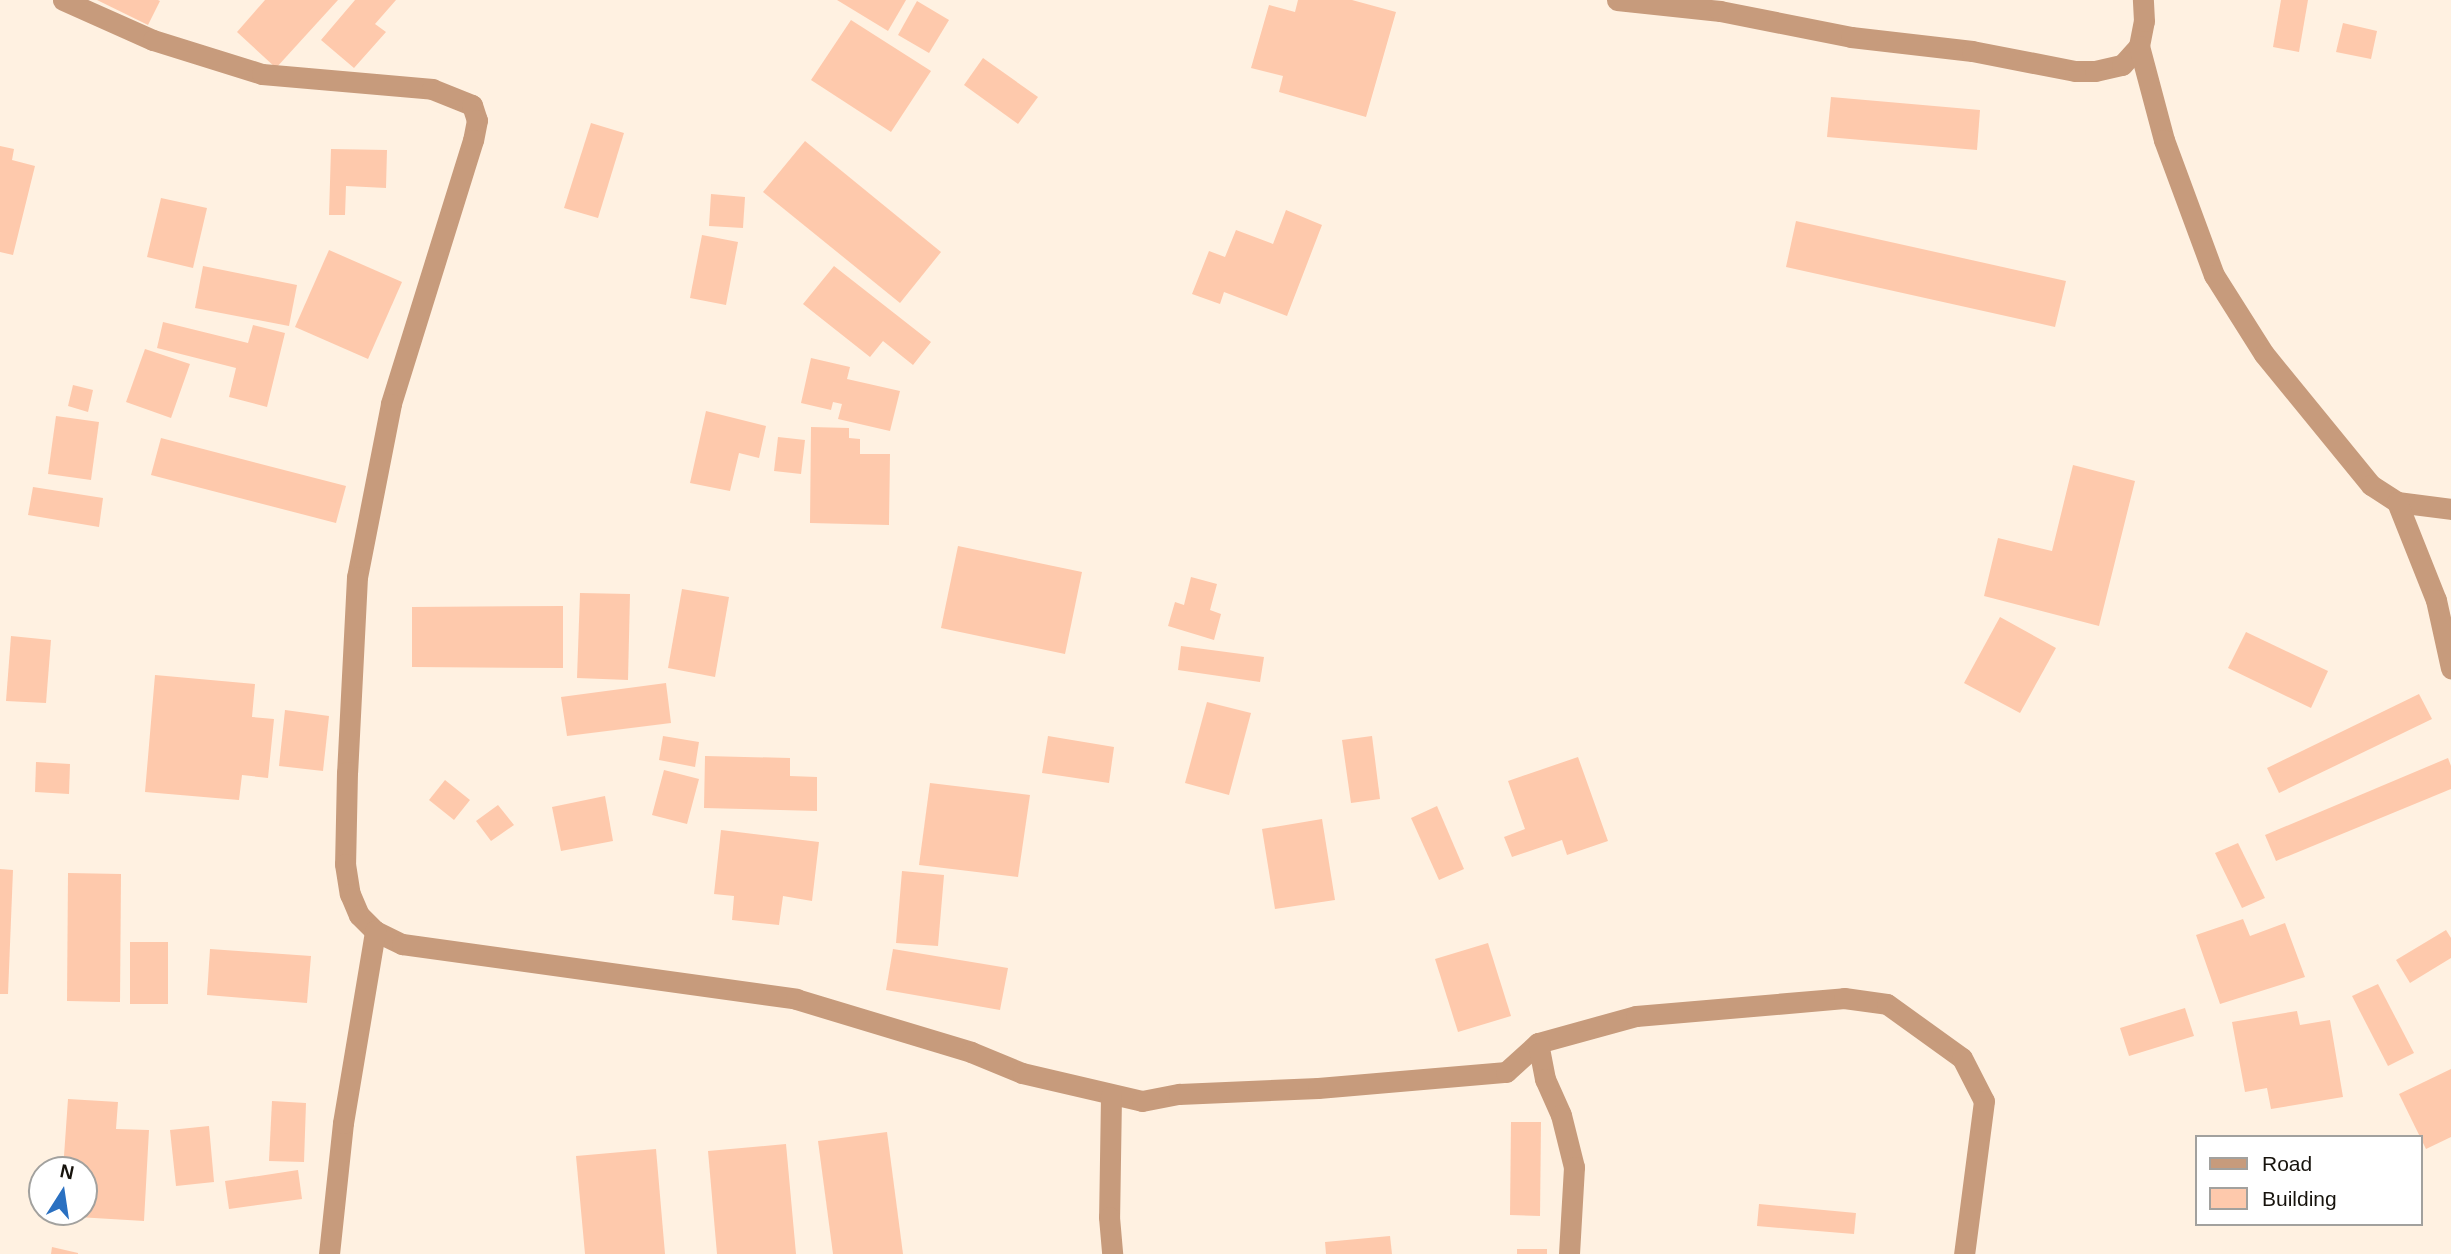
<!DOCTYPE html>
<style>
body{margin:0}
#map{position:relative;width:2451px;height:1254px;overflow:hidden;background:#fff1e1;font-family:Arial,sans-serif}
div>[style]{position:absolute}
.building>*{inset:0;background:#fec9ac}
.minor>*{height:21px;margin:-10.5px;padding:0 10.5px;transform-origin:10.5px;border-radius:10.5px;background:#c79b7c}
span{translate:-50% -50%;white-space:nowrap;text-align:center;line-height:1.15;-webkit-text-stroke:7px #fff;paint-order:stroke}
.legend{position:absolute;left:2195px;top:1135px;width:228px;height:91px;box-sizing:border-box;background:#fff;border:2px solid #a2a19e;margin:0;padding:9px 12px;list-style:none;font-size:21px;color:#17130d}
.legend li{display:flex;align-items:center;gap:14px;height:35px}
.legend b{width:35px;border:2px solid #a2a19e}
.north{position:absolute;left:28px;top:1156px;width:70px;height:70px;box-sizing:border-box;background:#fff;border:2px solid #a2a19e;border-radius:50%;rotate:12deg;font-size:19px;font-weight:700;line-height:28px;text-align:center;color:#17130d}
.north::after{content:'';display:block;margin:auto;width:24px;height:32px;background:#2a70c1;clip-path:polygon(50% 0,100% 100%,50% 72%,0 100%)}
</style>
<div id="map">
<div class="building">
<i style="clip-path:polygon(97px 0,158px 0,160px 1px,148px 25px)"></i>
<i style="clip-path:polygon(265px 0,338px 0,276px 68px,237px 32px)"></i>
<i style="clip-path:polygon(355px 0,396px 0,375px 24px,386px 32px,354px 68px,321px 40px)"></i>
<i style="clip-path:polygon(837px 0,906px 0,888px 31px)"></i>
<i style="clip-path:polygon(1298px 0,1352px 0,1396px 12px,1366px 117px,1279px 92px,1283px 76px,1251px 68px,1269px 5px,1295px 12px)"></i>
<i style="clip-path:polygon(2281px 0,2308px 0,2299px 52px,2273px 47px)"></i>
<i style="clip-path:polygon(917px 1px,949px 20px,929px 53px,898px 35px)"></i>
<i style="clip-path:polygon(851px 20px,931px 71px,891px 132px,811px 80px)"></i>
<i style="clip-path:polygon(2343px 23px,2377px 31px,2371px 59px,2336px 52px)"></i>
<i style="clip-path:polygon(983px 58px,1038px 97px,1018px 124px,964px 85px)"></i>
<i style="clip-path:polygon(1831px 97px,1980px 110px,1977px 150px,1827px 137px)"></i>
<i style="clip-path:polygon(591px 123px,624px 133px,598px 218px,564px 208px)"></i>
<i style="clip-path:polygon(805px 141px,941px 252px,900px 303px,763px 192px)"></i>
<i style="clip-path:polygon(0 146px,14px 149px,12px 160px,35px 166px,13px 255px,0 252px)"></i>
<i style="clip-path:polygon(331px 149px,387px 150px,386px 188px,346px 186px,345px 215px,329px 215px)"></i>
<i style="clip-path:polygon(711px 194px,745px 197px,743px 228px,709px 226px)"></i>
<i style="clip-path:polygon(161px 198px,207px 208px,193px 268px,147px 257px)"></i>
<i style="clip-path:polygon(1286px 210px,1322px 225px,1287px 316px,1224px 292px,1220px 304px,1192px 294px,1209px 251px,1225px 257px,1236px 230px,1273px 244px)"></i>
<i style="clip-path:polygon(1796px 221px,2066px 281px,2055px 327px,1786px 267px)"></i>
<i style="clip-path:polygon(702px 235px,738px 242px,726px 305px,690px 298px)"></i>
<i style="clip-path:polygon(329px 250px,402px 282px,368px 359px,295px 327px)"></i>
<i style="clip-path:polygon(203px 266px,297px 285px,289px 326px,195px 308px)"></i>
<i style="clip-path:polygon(834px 266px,931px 342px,913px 365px,883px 341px,870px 357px,803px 304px)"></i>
<i style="clip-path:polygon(163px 322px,248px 343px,253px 325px,285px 333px,267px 407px,229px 397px,236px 368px,157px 348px)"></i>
<i style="clip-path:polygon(145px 349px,190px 364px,171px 418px,126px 402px)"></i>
<i style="clip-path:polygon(811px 358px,850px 367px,847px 379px,900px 391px,890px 431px,838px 419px,842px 404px,833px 402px,831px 410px,801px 403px)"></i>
<i style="clip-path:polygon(73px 385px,93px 390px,88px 412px,68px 406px)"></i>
<i style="clip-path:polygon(706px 411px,766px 426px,759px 458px,739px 453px,730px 491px,690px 483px)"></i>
<i style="clip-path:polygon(56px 416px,99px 422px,91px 480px,48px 474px)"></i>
<i style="clip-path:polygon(811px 427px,849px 428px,849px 438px,860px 439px,860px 454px,890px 454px,889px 525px,810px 523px)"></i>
<i style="clip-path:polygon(778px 437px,805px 440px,801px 474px,774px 471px)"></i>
<i style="clip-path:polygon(161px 438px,346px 486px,336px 523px,151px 475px)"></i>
<i style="clip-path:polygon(2073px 465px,2135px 481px,2099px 626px,1984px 596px,1998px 538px,2052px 551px)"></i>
<i style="clip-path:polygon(33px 487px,103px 498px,99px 527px,28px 515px)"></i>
<i style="clip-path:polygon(958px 546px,1082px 572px,1065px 654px,941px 628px)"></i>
<i style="clip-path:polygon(1191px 577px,1217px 584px,1210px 610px,1221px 614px,1214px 640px,1168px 626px,1175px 602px,1184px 605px)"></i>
<i style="clip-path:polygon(682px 589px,729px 597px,715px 677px,668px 668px)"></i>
<i style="clip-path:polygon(580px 593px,630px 594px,628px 680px,577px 678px)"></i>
<i style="clip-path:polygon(563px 606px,563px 668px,412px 667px,412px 607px)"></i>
<i style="clip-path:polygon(2000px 617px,2056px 648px,2020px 713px,1964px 683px)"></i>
<i style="clip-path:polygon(2246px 632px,2328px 671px,2311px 708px,2228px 668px)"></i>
<i style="clip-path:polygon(11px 636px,51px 640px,46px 703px,6px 701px)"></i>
<i style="clip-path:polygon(1181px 646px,1264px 657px,1260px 682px,1178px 670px)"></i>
<i style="clip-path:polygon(155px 675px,255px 684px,252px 717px,274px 719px,268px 778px,242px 775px,239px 800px,145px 792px)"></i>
<i style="clip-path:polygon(666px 683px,671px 723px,567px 736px,561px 697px)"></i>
<i style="clip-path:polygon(2419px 694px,2432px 719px,2279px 793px,2267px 768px)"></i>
<i style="clip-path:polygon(1207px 702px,1251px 713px,1229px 795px,1185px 783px)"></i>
<i style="clip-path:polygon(285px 710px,329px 716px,323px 771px,279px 766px)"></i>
<i style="clip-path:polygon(663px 736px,699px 742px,695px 767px,659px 760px)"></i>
<i style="clip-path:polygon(1048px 736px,1114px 747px,1109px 783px,1042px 773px)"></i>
<i style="clip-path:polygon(1372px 736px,1380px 799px,1351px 803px,1342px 740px)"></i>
<i style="clip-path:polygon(705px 756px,790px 758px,790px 776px,817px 777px,817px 811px,704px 808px)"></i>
<i style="clip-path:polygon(1578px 757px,1608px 841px,1567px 855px,1562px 840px,1512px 857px,1504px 837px,1525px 829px,1508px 781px)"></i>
<i style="clip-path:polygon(2448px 758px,2451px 766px,2451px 789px,2276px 861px,2265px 835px)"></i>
<i style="clip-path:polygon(36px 762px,70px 764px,69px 794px,35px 792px)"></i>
<i style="clip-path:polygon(664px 770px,699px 779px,687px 824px,652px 815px)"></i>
<i style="clip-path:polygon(445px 780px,470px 800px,454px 820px,429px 800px)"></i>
<i style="clip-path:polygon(930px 783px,1030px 795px,1018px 877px,919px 865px)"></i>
<i style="clip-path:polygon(605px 796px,613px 841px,561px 851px,552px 807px)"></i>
<i style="clip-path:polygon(498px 805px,514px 825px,491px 841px,476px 821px)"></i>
<i style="clip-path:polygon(1437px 806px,1464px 869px,1439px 880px,1411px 818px)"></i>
<i style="clip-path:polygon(1322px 819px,1335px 900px,1275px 909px,1262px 829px)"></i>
<i style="clip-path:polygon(721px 830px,819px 842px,812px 901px,783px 896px,779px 925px,732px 920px,734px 896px,714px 894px)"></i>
<i style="clip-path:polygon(2238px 843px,2265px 898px,2242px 908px,2215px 853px)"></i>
<i style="clip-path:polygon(0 869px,13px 870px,8px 994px,0 994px)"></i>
<i style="clip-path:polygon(902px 871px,944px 875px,938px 946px,896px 943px)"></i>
<i style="clip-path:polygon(68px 873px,121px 874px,120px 1002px,67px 1001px)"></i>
<i style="clip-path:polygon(2243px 919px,2250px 936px,2285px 923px,2305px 977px,2220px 1004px,2196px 935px)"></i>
<i style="clip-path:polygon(2446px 930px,2451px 938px,2451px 958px,2410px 983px,2396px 960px)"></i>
<i style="clip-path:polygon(130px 942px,168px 942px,168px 1004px,130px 1004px)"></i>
<i style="clip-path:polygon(1488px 943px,1511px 1016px,1458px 1032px,1435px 959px)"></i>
<i style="clip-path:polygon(210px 949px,311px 956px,307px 1003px,207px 995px)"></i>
<i style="clip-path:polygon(893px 949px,1008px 968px,1000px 1010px,886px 990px)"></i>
<i style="clip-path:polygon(2378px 984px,2414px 1053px,2388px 1066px,2352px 996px)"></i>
<i style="clip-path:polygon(2185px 1008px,2194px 1036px,2129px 1056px,2120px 1028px)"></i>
<i style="clip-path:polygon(2297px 1011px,2300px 1025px,2330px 1020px,2343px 1097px,2271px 1109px,2267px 1088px,2245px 1092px,2232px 1022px)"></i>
<i style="clip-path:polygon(2451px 1069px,2451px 1137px,2426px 1149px,2399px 1094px)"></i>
<i style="clip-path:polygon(68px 1099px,118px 1102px,116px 1129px,149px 1130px,144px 1221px,61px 1216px,61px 1212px,84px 1212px,84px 1170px,63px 1170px)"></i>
<i style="clip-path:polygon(272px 1101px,306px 1103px,304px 1162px,269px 1161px)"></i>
<i style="clip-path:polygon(1511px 1122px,1541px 1122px,1540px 1216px,1510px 1215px)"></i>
<i style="clip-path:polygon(209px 1126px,214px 1182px,176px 1186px,170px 1130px)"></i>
<i style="clip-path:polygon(887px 1132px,903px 1254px,833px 1254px,818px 1141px)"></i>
<i style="clip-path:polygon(786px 1144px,796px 1254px,717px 1254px,708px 1151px)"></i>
<i style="clip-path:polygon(656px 1149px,665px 1254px,585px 1254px,576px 1156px)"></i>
<i style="clip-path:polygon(298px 1170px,302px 1199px,229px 1209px,225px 1181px)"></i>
<i style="clip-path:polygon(1759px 1204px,1856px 1213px,1854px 1234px,1757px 1226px)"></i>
<i style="clip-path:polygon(1390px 1236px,1392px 1254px,1326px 1254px,1325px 1242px)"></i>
<i style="clip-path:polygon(52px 1247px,78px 1253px,78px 1254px,51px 1254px)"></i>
<i style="clip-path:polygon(1517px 1249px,1547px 1249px,1547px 1254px,1517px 1254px)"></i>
</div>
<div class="minor">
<i style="left:63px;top:0;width:98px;rotate:24deg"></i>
<i style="left:153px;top:40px;width:114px;rotate:17.3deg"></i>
<i style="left:262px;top:74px;width:171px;rotate:5deg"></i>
<i style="left:432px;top:89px;width:43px;rotate:21.8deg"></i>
<i style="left:472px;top:105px;width:16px;rotate:72deg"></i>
<i style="left:477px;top:120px;width:20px;rotate:101deg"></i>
<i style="left:473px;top:140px;width:276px;rotate:107.3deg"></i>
<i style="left:391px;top:404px;width:176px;rotate:101.1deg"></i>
<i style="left:357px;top:577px;width:195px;rotate:92.9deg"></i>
<i style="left:347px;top:772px;width:92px;rotate:91.2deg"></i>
<i style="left:345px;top:864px;width:30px;rotate:81deg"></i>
<i style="left:350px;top:894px;width:23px;rotate:67deg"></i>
<i style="left:359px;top:915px;width:23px;rotate:45deg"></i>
<i style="left:375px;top:931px;width:30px;rotate:26deg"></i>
<i style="left:402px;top:944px;width:398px;rotate:7.9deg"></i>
<i style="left:796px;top:999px;width:183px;rotate:16.8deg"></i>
<i style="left:971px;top:1052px;width:55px;rotate:22.4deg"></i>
<i style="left:1022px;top:1073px;width:123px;rotate:13.1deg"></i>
<i style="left:1142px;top:1101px;width:38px;rotate:-11deg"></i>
<i style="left:1179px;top:1094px;width:139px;rotate:-2.5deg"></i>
<i style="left:1318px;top:1088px;width:189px;rotate:-4.9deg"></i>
<i style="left:1506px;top:1072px;width:43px;rotate:-42.2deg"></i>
<i style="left:1538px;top:1043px;width:102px;rotate:-15.4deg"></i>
<i style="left:1636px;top:1016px;width:209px;rotate:-4.9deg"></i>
<i style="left:1844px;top:998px;width:43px;rotate:7.9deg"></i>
<i style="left:1887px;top:1004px;width:92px;rotate:35.8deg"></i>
<i style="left:1962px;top:1058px;width:48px;rotate:62.9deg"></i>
<i style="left:1984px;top:1101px;width:154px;rotate:97.4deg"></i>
<i style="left:1617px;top:0;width:104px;rotate:6.1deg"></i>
<i style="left:1720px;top:11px;width:134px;rotate:11.2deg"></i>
<i style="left:1851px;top:37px;width:122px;rotate:6.6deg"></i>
<i style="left:1972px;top:51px;width:105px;rotate:11deg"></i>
<i style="left:2075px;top:71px;width:20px"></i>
<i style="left:2095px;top:71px;width:28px;rotate:-13deg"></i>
<i style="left:2122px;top:65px;width:25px;rotate:-48deg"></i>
<i style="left:2139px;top:46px;width:25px;rotate:-79deg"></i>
<i style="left:2144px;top:21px;width:21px;rotate:-93deg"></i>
<i style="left:2139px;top:46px;width:97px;rotate:75.1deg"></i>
<i style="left:2164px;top:140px;width:144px;rotate:69.7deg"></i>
<i style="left:2214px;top:275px;width:93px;rotate:57.7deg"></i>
<i style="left:2264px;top:354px;width:169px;rotate:50.8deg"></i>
<i style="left:2371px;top:485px;width:31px;rotate:33deg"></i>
<i style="left:2397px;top:502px;width:54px;rotate:7.4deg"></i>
<i style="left:2397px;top:502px;width:105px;rotate:68.3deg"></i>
<i style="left:2436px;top:600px;width:70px;rotate:77.6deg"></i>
<i style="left:1538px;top:1043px;width:37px;rotate:79deg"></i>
<i style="left:1545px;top:1079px;width:39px;rotate:66deg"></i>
<i style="left:1561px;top:1115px;width:54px;rotate:76deg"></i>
<i style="left:1574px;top:1167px;width:87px;rotate:93.3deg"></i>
<i style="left:1111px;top:1096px;width:121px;rotate:90.9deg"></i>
<i style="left:1109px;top:1217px;width:37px;rotate:85deg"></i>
<i style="left:329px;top:1254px;width:132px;rotate:-83.9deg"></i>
<i style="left:343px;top:1123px;width:195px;rotate:-80.5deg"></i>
</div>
<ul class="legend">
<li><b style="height:9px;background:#c79b7c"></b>Road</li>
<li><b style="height:19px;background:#fec9ac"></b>Building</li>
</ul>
<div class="north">N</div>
</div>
